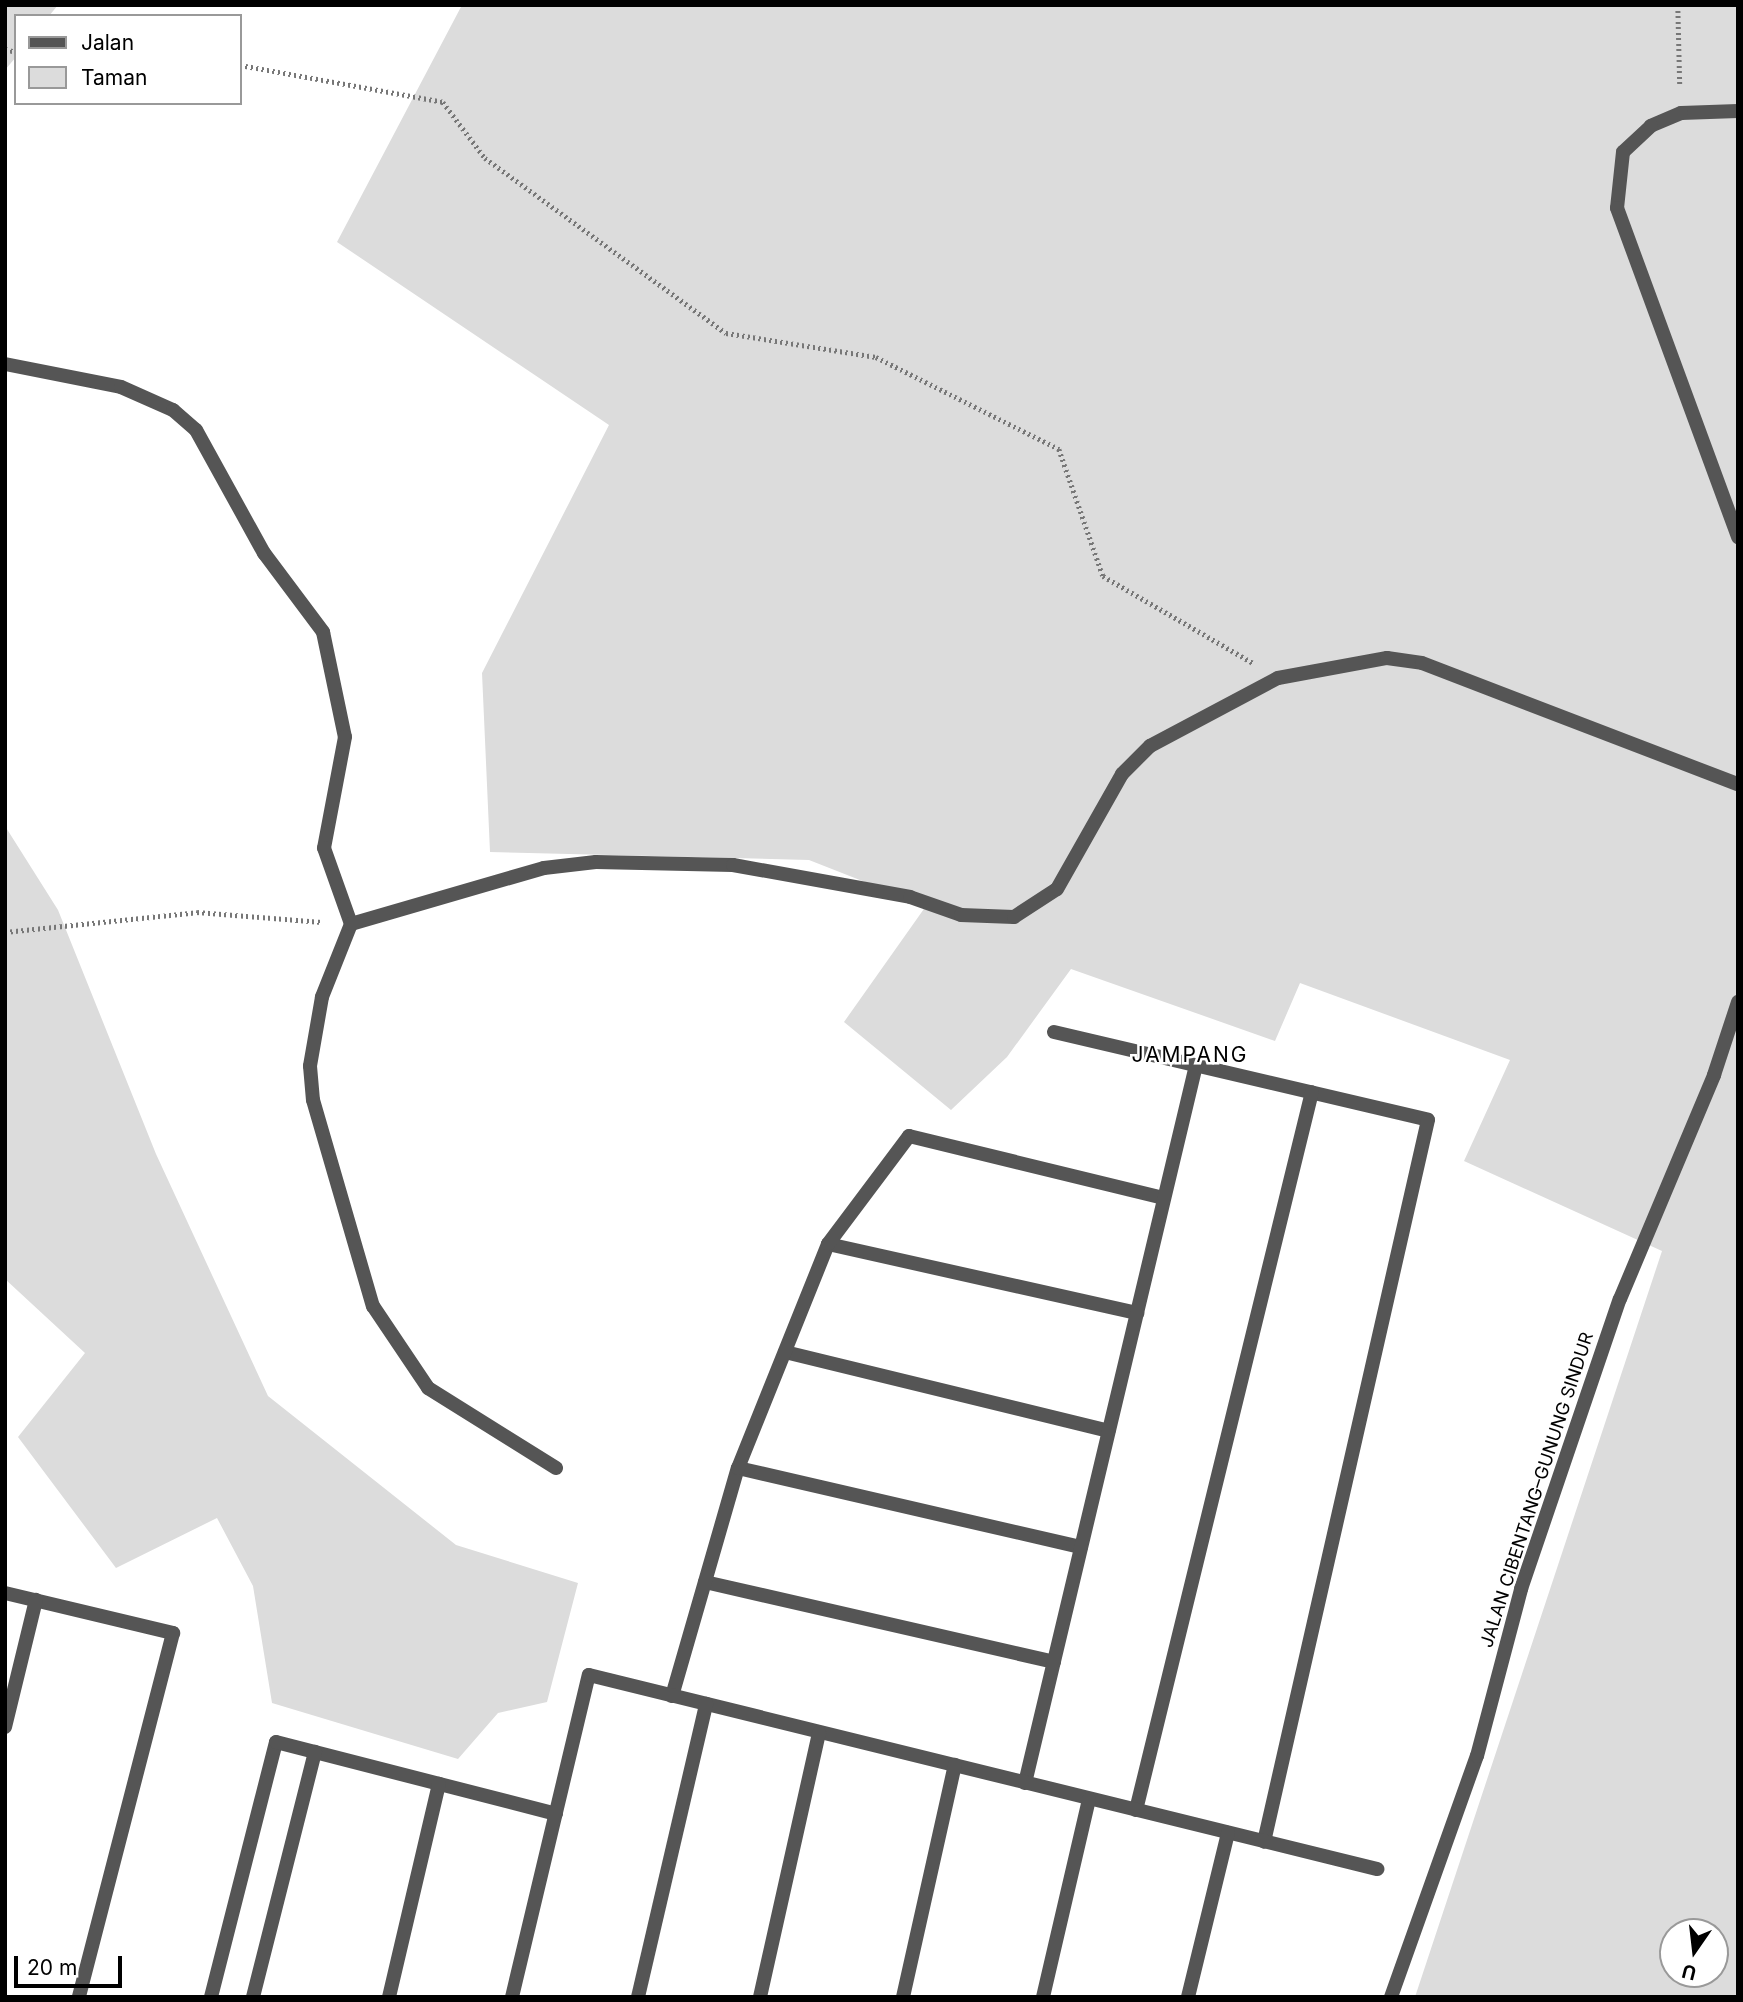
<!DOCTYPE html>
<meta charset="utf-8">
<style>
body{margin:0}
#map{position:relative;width:1743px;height:2002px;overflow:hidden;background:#fff;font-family:Inter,sans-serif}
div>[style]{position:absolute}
.green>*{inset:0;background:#dcdcdc}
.path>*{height:4.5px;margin-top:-2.25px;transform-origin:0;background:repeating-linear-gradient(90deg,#777 0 2px,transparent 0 5.5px)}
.minor>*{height:14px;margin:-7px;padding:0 7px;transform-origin:7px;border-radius:7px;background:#555}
.tertiary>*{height:14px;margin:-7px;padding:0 7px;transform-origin:7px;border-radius:7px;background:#555}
span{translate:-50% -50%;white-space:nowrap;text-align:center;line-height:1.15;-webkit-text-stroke:5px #fff;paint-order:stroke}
.street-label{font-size:18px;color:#000}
.quarter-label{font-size:21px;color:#000;letter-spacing:2px}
.frame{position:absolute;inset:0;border:7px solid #000;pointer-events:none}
.legend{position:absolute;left:14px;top:14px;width:228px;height:91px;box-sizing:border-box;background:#fff;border:2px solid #999;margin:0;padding:9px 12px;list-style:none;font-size:21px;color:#000}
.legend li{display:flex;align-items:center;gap:14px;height:35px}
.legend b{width:35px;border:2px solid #999}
.north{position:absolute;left:1659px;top:1918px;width:70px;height:70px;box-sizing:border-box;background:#fff;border:2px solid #999;border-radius:50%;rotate:194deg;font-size:19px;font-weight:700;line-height:28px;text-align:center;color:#000}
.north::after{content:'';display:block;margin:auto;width:24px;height:32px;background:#000;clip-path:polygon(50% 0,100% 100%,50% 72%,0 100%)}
.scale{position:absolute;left:14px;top:1956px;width:108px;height:32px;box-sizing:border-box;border:4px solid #000;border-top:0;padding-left:9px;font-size:21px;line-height:24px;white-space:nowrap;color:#000;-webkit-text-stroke:5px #fff;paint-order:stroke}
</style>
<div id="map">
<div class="green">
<i style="clip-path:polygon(5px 5px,58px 5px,49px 16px,16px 16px,16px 57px,5px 70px)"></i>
<i style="clip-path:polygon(evenodd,462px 5px,1738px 5px,1738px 1997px,1415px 1997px,1662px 1251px,1464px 1161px,1510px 1060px,1300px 983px,1275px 1041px,1071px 969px,1007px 1057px,951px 1110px,844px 1022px,926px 906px,809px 860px,490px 852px,482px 673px,609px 425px,337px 242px,462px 5px,1673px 1932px,1715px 1932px,1715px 1974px,1673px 1974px,1673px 1932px)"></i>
<i style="clip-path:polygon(5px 826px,58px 910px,156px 1154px,268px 1396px,456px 1545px,578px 1583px,547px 1702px,498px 1713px,458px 1759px,272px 1703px,253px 1586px,217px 1518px,116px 1568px,18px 1437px,85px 1353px,5px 1279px)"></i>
</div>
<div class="path">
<i style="left:1678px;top:5px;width:82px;rotate:88.6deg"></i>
<i style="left:5px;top:49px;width:11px;rotate:15deg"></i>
<i style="left:240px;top:65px;width:206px;rotate:10.3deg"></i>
<i style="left:443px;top:102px;width:70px;rotate:53.1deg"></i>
<i style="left:485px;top:158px;width:298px;rotate:36deg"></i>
<i style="left:726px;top:333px;width:152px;rotate:9.1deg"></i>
<i style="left:876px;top:357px;width:205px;rotate:26.7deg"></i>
<i style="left:1059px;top:449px;width:134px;rotate:70.9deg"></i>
<i style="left:1103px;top:576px;width:173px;rotate:30.1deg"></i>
<i style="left:5px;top:932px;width:193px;rotate:-5.9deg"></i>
<i style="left:197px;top:912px;width:125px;rotate:4.6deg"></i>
</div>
<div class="minor">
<i style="left:5px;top:364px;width:118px;rotate:11.2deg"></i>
<i style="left:121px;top:387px;width:57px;rotate:23.9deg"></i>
<i style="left:173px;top:410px;width:30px;rotate:41deg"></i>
<i style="left:196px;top:430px;width:141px;rotate:61.1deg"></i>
<i style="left:264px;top:553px;width:99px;rotate:53.2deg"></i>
<i style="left:323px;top:632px;width:107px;rotate:78.2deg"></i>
<i style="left:345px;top:737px;width:113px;rotate:100.7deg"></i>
<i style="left:324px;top:848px;width:81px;rotate:70.4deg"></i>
<i style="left:351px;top:924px;width:79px;rotate:111.7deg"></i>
<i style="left:322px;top:997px;width:70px;rotate:99.9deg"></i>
<i style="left:310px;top:1066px;width:34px;rotate:85deg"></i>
<i style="left:313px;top:1100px;width:215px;rotate:73.8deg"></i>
<i style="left:373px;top:1306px;width:99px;rotate:56.1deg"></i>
<i style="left:428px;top:1388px;width:151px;rotate:32deg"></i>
<i style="left:351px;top:924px;width:201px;rotate:-16.2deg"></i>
<i style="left:544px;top:868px;width:52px;rotate:-6.6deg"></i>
<i style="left:596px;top:862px;width:137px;rotate:1.3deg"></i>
<i style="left:733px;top:865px;width:180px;rotate:10.2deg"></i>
<i style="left:910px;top:897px;width:54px;rotate:19.4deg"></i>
<i style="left:961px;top:915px;width:53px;rotate:2.2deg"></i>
<i style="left:1014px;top:917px;width:51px;rotate:-33.1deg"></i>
<i style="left:1057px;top:889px;width:132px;rotate:-60.5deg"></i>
<i style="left:1122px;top:774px;width:40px;rotate:-45deg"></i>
<i style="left:1150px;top:746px;width:145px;rotate:-28deg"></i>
<i style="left:1278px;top:678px;width:111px;rotate:-10.4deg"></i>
<i style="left:1387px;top:658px;width:35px;rotate:8deg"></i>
<i style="left:1422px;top:663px;width:338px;rotate:21deg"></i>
<i style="left:1054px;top:1032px;width:384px;rotate:13.2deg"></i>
<i style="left:1428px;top:1120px;width:740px;rotate:102.8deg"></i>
<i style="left:828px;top:1244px;width:317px;rotate:12.6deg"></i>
<i style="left:785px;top:1352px;width:333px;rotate:13.7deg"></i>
<i style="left:738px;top:1468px;width:352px;rotate:13deg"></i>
<i style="left:705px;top:1582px;width:358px;rotate:12.9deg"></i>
<i style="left:5px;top:1593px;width:173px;rotate:13.4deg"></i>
<i style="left:173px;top:1633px;width:376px;rotate:104.5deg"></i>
<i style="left:672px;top:1696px;width:237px;rotate:-73.9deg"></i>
<i style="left:738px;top:1468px;width:241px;rotate:-68.1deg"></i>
<i style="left:828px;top:1244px;width:135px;rotate:-53.1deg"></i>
<i style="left:909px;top:1136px;width:262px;rotate:13.7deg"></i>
<i style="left:5px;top:1727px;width:131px;rotate:-76.3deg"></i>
<i style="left:1025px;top:1783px;width:738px;rotate:-76.6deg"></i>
<i style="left:1136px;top:1810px;width:739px;rotate:-76.23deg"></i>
<i style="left:211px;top:1997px;width:263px;rotate:-75.7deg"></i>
<i style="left:276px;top:1742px;width:289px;rotate:14.4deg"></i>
<i style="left:253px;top:1997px;width:253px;rotate:-75.8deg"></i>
<i style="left:389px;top:1997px;width:219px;rotate:-76.8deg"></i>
<i style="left:512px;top:1997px;width:331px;rotate:-76.6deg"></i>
<i style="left:589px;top:1675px;width:812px;rotate:13.83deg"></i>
<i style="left:638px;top:1997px;width:301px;rotate:-76.9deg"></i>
<i style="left:760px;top:1997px;width:271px;rotate:-77.4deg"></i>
<i style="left:903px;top:1997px;width:238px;rotate:-77.4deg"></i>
<i style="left:1043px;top:1997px;width:203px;rotate:-76.9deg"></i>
<i style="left:1188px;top:1997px;width:169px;rotate:-76.3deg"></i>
</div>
<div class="tertiary">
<i style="left:1738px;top:111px;width:57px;rotate:178deg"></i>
<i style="left:1681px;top:113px;width:33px;rotate:157deg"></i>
<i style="left:1651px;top:126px;width:38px;rotate:137deg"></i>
<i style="left:1623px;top:152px;width:56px;rotate:96.1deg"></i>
<i style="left:1617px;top:208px;width:351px;rotate:69.8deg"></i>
<i style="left:1391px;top:1997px;width:256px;rotate:-70.4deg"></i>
<i style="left:1477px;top:1756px;width:173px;rotate:-75.2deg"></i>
<i style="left:1521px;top:1589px;width:306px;rotate:-71.2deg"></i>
<i style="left:1620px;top:1299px;width:243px;rotate:-67.2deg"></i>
<i style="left:1714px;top:1075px;width:77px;rotate:-71.8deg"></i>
</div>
<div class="street-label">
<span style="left:1537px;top:1490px;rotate:-72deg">JALAN CIBENTANG–GUNUNG SINDUR</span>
</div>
<div class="quarter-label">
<span style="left:1190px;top:1055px">JAMPANG</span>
</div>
<div class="frame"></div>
<ul class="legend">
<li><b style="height:9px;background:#555"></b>Jalan</li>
<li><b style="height:19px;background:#dcdcdc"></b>Taman</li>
</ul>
<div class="north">U</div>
<div class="scale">20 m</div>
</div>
